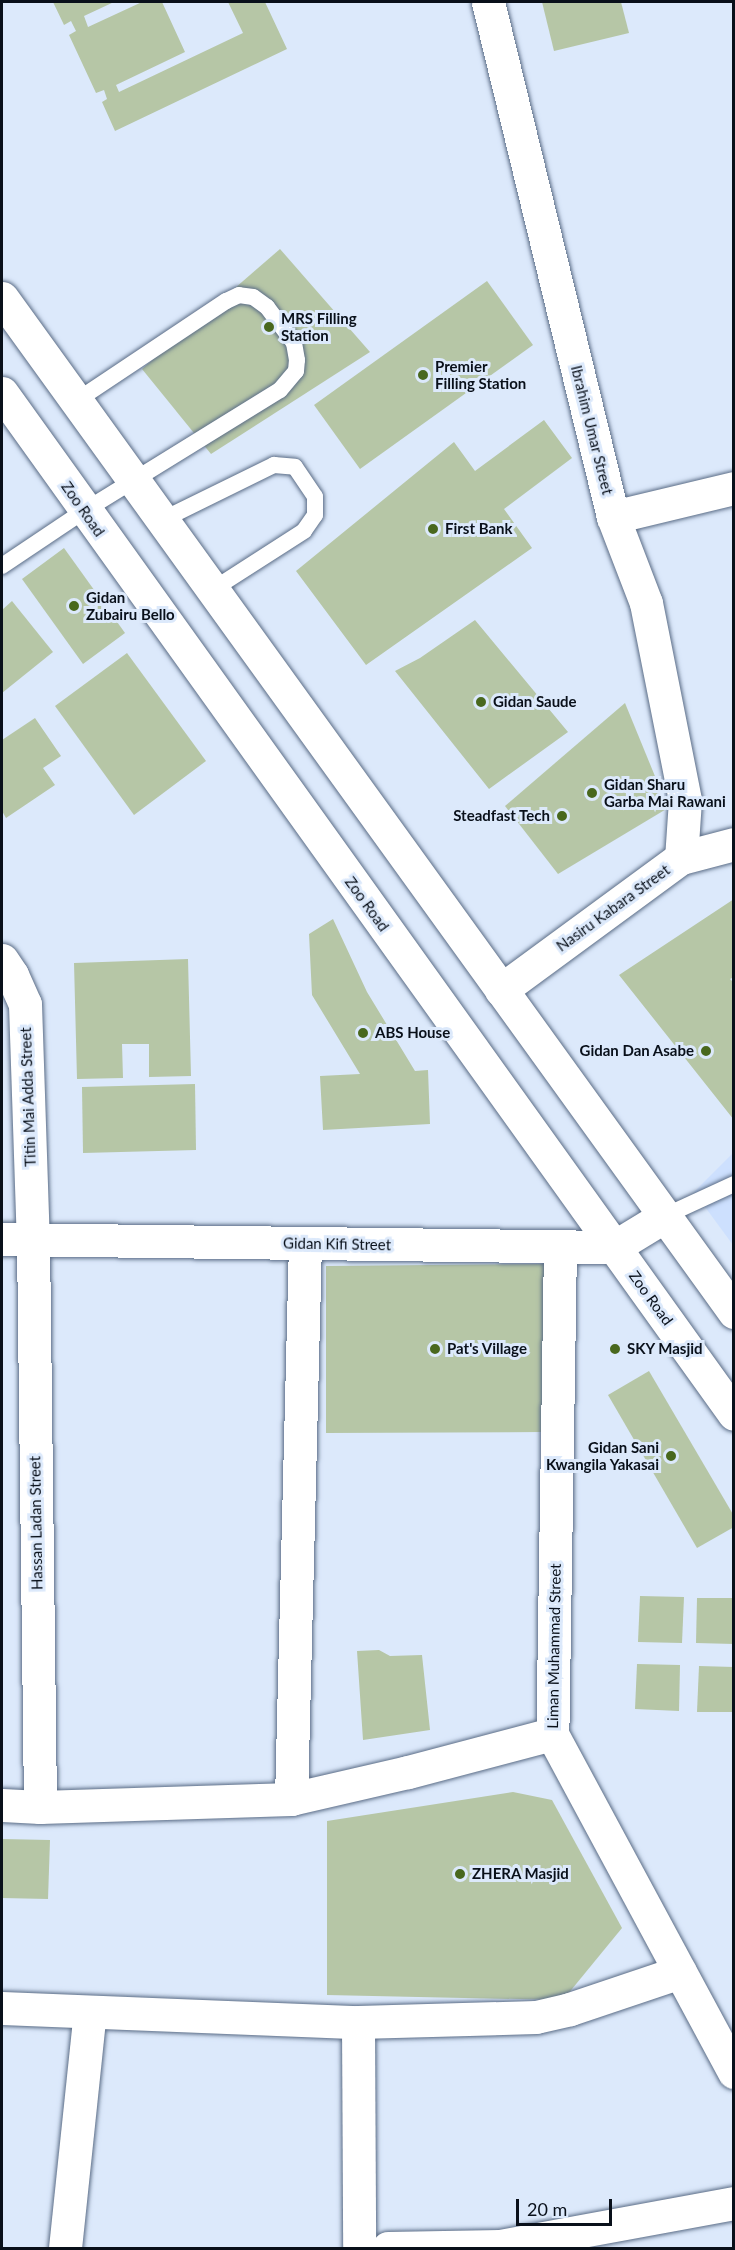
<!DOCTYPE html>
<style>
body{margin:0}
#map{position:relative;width:735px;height:2250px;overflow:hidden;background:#dce9fb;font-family:Lato,sans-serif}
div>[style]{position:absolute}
.built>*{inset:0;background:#cde0fe}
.building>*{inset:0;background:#b6c6a6}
.roads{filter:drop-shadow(0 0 2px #5a6c86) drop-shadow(0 0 2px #5a6c86)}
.lane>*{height:16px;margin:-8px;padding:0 8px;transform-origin:8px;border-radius:8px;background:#fff}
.street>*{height:33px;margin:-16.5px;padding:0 16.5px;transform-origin:16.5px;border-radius:16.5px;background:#fff}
.secondary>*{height:33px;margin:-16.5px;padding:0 16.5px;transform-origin:16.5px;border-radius:16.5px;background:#fff}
.dots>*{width:16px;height:16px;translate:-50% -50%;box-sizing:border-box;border:3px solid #dce9fb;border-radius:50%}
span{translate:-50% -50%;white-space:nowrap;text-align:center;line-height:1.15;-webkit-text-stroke:6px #dce9fb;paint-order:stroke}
.poi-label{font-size:15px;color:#09101a;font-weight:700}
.left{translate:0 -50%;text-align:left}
.right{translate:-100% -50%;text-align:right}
.street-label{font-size:15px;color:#09101a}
.frame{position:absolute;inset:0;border:3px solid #09101a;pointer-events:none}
.scale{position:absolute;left:516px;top:2199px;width:96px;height:27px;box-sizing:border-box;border:3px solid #09101a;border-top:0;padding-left:8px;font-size:18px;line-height:21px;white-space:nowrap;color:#09101a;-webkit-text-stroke:4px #dce9fb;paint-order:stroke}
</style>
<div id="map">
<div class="built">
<i style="clip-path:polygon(733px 1153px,733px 1245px,694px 1192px)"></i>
</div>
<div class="building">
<i style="clip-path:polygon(53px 2px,114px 2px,84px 16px,88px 27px,142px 2px,162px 2px,185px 52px,116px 85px,119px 92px,243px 33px,228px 2px,265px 2px,287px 49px,115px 131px,102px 102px,107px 99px,104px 90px,96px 93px,69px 35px,76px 31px,71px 21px,64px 25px)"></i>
<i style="clip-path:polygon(542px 2px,621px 2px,629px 33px,554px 51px)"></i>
<i style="clip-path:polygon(280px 249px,370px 352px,211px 454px,142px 369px)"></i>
<i style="clip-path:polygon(487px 281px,533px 345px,360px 469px,314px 405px)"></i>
<i style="clip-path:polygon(544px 420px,572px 458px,504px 509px,532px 548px,366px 665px,296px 571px,454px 442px,475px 471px)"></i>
<i style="clip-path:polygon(64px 548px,125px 633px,83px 664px,22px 579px)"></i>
<i style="clip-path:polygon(12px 601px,53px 652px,2px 693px,2px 610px)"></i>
<i style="clip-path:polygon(475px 620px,568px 732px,489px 789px,395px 671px,420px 658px)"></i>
<i style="clip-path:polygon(127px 653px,206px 761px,134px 815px,55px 706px)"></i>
<i style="clip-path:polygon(625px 703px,668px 808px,558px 874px,505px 806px)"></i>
<i style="clip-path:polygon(35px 718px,61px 756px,43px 768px,55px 785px,6px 818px,2px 811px,2px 740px)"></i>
<i style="clip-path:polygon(734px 899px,734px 977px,730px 979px,734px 983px,734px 1120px,619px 975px)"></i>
<i style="clip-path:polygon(333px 919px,367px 992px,415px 1071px,428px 1070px,430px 1124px,323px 1130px,320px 1076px,360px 1074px,312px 995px,309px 934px)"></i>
<i style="clip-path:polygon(188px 959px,191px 1076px,149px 1077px,149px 1044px,122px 1044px,123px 1078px,77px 1079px,74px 963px)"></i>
<i style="clip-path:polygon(195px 1084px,196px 1150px,83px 1153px,82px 1087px)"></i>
<i style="clip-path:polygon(548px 1264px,542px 1432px,326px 1433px,326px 1266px)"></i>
<i style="clip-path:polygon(649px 1371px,734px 1516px,734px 1527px,697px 1548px,608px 1395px)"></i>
<i style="clip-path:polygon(640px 1596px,684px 1597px,682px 1643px,638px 1642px)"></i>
<i style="clip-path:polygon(697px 1598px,734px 1598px,734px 1644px,696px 1643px)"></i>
<i style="clip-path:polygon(379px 1650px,390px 1656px,422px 1655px,430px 1730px,363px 1740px,357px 1651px)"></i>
<i style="clip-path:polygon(637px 1664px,680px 1665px,679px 1711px,635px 1709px)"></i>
<i style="clip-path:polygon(699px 1666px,734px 1667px,734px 1712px,697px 1712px)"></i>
<i style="clip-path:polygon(513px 1792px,552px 1800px,622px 1928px,563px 2000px,327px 1995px,327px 1821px)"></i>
<i style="clip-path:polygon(2px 1839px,50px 1840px,48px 1899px,2px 1898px)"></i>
</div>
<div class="roads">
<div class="lane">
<i style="left:162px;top:520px;width:125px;rotate:-26.2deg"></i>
<i style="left:274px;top:465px;width:21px;rotate:5deg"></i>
<i style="left:295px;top:467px;width:36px;rotate:56deg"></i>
<i style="left:315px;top:497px;width:18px;rotate:90deg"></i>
<i style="left:315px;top:515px;width:19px;rotate:125deg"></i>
<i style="left:304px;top:531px;width:109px;rotate:147.3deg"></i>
<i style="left:2px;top:566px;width:99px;rotate:-33.9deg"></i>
<i style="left:84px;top:511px;width:230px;rotate:-31.7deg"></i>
<i style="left:280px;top:390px;width:25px;rotate:-50deg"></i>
<i style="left:296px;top:371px;width:11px;rotate:-85deg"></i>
<i style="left:297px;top:360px;width:17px;rotate:-100deg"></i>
<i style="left:294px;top:343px;width:45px;rotate:-126.9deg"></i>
<i style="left:267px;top:307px;width:17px;rotate:-144deg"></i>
<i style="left:253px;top:297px;width:14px;rotate:-172deg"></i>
<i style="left:239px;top:295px;width:14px;rotate:155deg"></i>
<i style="left:226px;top:301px;width:180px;rotate:146.3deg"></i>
<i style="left:665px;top:1216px;width:76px;rotate:-24.9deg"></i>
</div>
<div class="street">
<i style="left:488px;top:2px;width:530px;rotate:76.36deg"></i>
<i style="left:613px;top:517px;width:92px;rotate:69deg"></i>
<i style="left:646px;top:603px;width:201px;rotate:78.8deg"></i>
<i style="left:685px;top:800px;width:58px;rotate:93.9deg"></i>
<i style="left:613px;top:517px;width:124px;rotate:-13.5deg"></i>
<i style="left:2px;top:960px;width:18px;rotate:56deg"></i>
<i style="left:12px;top:975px;width:32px;rotate:66deg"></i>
<i style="left:25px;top:1004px;width:236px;rotate:88.1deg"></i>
<i style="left:33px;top:1240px;width:567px;rotate:89.29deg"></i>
<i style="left:2px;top:1239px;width:612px;rotate:0.75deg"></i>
<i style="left:614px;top:1247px;width:60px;rotate:-31.3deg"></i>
<i style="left:560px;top:1246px;width:488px;rotate:90.9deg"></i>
<i style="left:552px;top:1734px;width:384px;rotate:61.7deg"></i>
<i style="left:291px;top:1799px;width:556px;rotate:-88.56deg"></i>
<i style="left:2px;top:1805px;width:38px;rotate:3deg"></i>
<i style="left:40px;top:1807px;width:251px;rotate:-1.8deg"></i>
<i style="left:291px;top:1799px;width:120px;rotate:-13deg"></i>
<i style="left:408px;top:1772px;width:149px;rotate:-14.8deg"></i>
<i style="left:2px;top:2008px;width:356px;rotate:2.3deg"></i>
<i style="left:358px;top:2022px;width:178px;rotate:-1.6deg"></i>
<i style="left:536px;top:2017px;width:35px;rotate:-13deg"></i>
<i style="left:570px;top:2009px;width:116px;rotate:-18.6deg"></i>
<i style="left:358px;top:2022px;width:226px;rotate:89.7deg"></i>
<i style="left:65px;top:2248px;width:237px;rotate:-84deg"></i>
<i style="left:388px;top:2248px;width:112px;rotate:-1deg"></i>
<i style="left:500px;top:2246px;width:238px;rotate:-10.4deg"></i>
</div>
<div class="secondary">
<i style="left:2px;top:298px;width:1251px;rotate:54.17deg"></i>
<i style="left:2px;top:393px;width:1256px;rotate:54.36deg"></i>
<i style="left:501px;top:990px;width:223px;rotate:-36.3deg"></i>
<i style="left:681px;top:858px;width:55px;rotate:-14.8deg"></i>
</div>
</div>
<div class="dots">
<i style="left:269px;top:327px;background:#49681e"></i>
<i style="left:423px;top:375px;background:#49681e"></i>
<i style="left:433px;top:529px;background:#49681e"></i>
<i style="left:74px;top:606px;background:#49681e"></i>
<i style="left:481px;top:702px;background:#49681e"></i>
<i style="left:592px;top:793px;background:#49681e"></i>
<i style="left:562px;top:816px;background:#49681e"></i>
<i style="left:363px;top:1033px;background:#49681e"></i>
<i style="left:706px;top:1051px;background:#49681e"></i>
<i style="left:435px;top:1349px;background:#49681e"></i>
<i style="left:615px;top:1349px;background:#49681e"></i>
<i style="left:671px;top:1456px;background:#49681e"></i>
<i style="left:460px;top:1874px;background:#49681e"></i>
</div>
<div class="poi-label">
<span class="left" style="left:281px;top:327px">MRS Filling<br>Station</span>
<span class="left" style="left:435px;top:375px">Premier<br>Filling Station</span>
<span class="left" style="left:445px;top:529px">First Bank</span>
<span class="left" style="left:86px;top:606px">Gidan<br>Zubairu Bello</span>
<span class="left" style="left:493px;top:702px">Gidan Saude</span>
<span class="left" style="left:604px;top:793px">Gidan Sharu<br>Garba Mai Rawani</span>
<span class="right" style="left:550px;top:816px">Steadfast Tech</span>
<span class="left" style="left:375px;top:1033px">ABS House</span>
<span class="right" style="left:694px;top:1051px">Gidan Dan Asabe</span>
<span class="left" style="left:447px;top:1349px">Pat's Village</span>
<span class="left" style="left:627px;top:1349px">SKY Masjid</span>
<span class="right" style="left:659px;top:1456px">Gidan Sani<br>Kwangila Yakasai</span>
<span class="left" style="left:472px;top:1874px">ZHERA Masjid</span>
</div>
<div class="street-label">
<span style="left:592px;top:430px;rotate:76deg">Ibrahim Umar Street</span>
<span style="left:83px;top:509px;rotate:55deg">Zoo Road</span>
<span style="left:367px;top:904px;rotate:54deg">Zoo Road</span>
<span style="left:613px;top:908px;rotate:-36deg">Nasiru Kabara Street</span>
<span style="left:28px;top:1097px;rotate:-92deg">Titin Mai Adda Street</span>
<span style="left:337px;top:1244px;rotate:1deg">Gidan Kifi Street</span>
<span style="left:651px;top:1298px;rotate:54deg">Zoo Road</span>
<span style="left:36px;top:1523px;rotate:-91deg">Hassan Ladan Street</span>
<span style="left:554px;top:1646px;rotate:-89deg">Liman Muhammad Street</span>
</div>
<div class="frame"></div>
<div class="scale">20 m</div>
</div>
